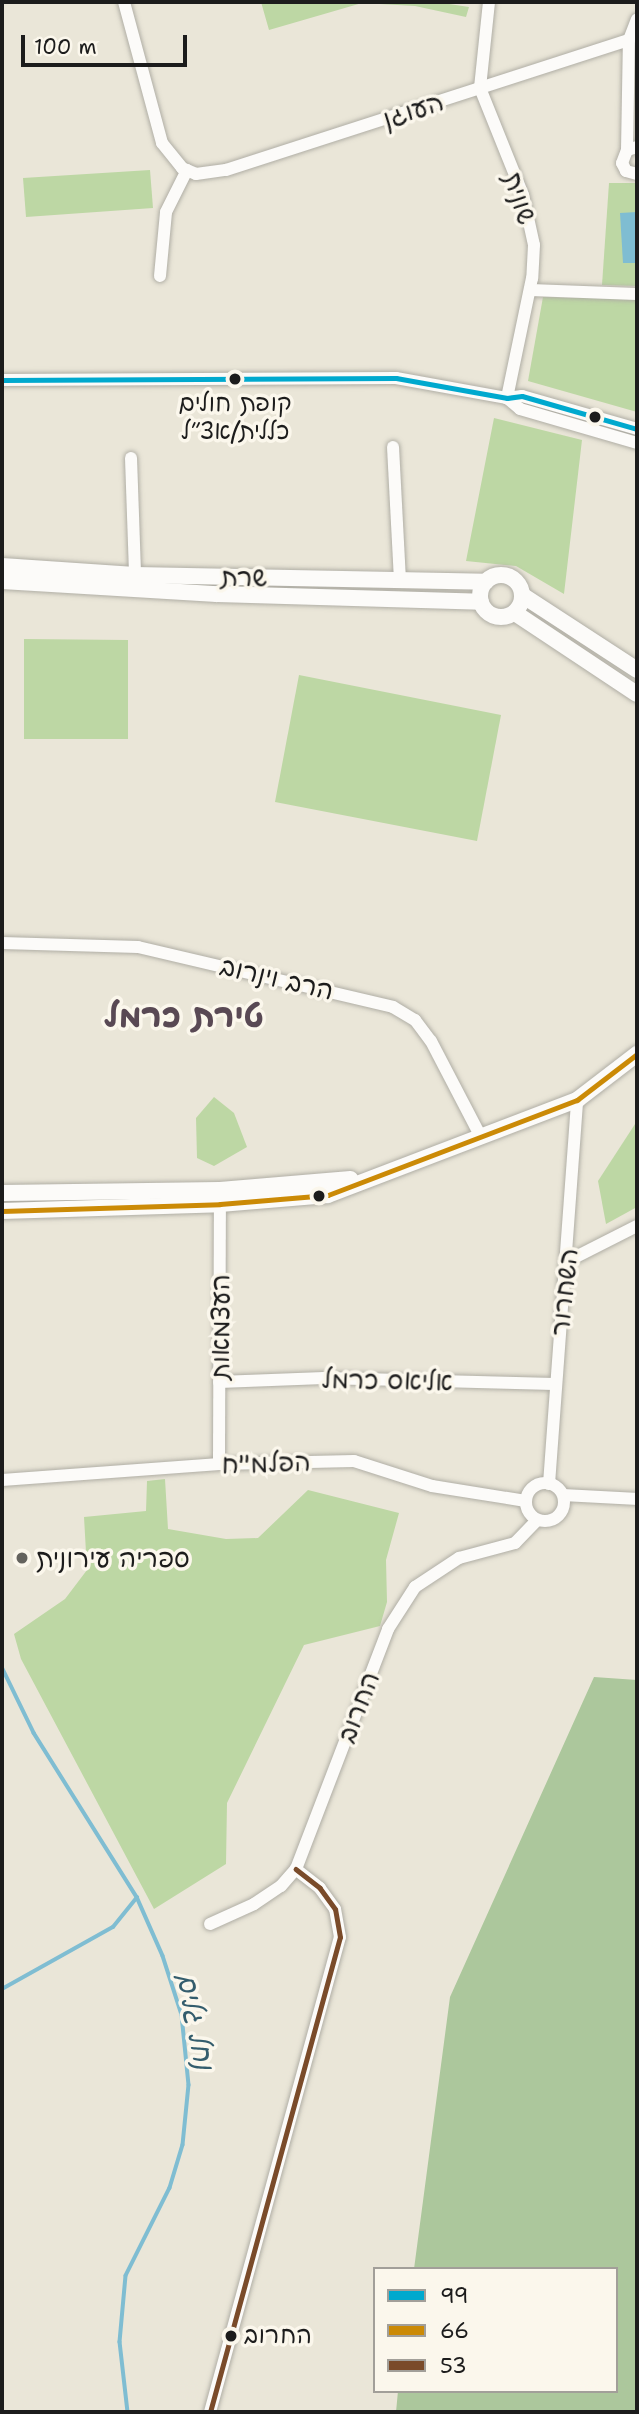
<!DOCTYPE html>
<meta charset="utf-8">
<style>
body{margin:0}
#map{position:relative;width:639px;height:2414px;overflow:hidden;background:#eae6d8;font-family:"Shantell Sans","Playpen Sans Hebrew",sans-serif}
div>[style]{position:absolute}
.green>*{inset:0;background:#bdd7a4}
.forest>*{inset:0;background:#acc79c}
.water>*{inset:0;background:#7fbdd2}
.stream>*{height:3.5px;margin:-1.75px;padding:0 1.75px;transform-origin:1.75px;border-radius:1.75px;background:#7fbdd2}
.roads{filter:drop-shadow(0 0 2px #b0aea5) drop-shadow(0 0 2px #b0aea5)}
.minor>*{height:12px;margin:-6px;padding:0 6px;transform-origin:6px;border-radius:6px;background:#fcfbf9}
.minor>.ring{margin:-6px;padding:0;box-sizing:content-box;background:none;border:12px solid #fcfbf9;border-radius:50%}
.tertiary>*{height:16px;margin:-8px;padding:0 8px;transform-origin:8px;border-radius:8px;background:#fcfbf9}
.tertiary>.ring{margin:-8px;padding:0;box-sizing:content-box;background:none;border:16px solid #fcfbf9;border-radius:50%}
.bus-1>*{height:5px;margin:-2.5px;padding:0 2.5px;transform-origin:2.5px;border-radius:2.5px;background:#00a9ce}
.bus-2>*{height:5px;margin:-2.5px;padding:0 2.5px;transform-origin:2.5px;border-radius:2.5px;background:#cb8a06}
.bus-3>*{height:5px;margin:-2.5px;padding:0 2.5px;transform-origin:2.5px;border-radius:2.5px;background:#7a4b2a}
.dots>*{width:19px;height:19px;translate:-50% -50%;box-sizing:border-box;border:4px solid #fbf7ec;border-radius:50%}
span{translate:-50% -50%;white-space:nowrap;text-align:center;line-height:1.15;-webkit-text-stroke:7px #fbf7ec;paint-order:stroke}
.bus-label{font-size:24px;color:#1c1c1c}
.left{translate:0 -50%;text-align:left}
.street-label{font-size:26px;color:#1c1c1c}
.poi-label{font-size:26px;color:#1c1c1c}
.water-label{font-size:28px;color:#345d6d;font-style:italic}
.district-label{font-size:33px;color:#594954;font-weight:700}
.frame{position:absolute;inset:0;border:4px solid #1c1c1c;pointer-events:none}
.legend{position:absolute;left:373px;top:2267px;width:245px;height:126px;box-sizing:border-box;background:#fbf7ec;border:2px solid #a29f99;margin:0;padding:9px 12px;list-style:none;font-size:21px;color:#1c1c1c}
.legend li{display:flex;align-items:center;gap:14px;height:35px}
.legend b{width:35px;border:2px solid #a29f99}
.scale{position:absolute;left:21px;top:35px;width:166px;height:32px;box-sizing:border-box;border:4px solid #1c1c1c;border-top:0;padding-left:9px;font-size:21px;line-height:24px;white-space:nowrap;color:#1c1c1c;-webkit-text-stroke:5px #fbf7ec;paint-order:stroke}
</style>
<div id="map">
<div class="green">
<i style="clip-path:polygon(261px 2px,436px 2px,469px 7px,466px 17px,415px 6px,362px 3px,269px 30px)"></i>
<i style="clip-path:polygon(150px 170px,153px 208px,26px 217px,23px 178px)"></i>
<i style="clip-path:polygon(609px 183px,637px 183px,637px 286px,602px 285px)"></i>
<i style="clip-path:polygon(543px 297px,637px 299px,637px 412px,528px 381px)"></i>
<i style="clip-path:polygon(494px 418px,582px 440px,564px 594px,516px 566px,466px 561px)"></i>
<i style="clip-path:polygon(24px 639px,128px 640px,128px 739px,24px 739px)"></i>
<i style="clip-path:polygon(299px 675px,501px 715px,477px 841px,275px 802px)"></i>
<i style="clip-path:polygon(214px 1097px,234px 1113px,247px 1147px,214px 1166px,197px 1158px,196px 1118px)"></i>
<i style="clip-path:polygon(637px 1121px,637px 1207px,606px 1224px,598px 1181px)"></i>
<i style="clip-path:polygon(165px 1479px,168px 1529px,226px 1539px,258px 1538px,308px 1490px,399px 1513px,386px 1560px,387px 1602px,380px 1626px,304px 1645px,227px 1803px,226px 1864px,154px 1909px,21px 1659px,14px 1634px,65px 1599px,87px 1570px,84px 1517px,146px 1511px,147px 1481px)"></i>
</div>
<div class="forest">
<i style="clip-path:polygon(594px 1677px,637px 1680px,637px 2412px,396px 2412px,398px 2391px,616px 2391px,616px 2269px,414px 2269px,450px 1997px)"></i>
</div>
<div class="water">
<i style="clip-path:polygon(637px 212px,637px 263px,623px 263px,620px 213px)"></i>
</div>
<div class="stream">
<i style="left:2px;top:1667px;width:73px;rotate:64.1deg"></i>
<i style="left:34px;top:1733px;width:194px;rotate:57.9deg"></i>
<i style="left:137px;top:1897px;width:64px;rotate:66.2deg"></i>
<i style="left:163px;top:1956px;width:62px;rotate:72.1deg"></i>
<i style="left:182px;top:2015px;width:70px;rotate:84.3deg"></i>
<i style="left:189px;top:2085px;width:60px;rotate:95.7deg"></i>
<i style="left:183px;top:2145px;width:45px;rotate:106.8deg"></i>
<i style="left:170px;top:2188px;width:98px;rotate:116.6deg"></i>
<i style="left:126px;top:2276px;width:66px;rotate:95.2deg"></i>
<i style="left:120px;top:2342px;width:70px;rotate:83.5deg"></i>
<i style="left:2px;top:1989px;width:127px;rotate:-29.2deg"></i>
<i style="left:113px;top:1927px;width:38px;rotate:-51deg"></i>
</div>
<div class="roads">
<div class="minor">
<i style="left:124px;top:2px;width:146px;rotate:74.9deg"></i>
<i style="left:162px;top:143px;width:32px;rotate:51deg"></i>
<i style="left:182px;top:168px;width:15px;rotate:23deg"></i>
<i style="left:196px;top:174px;width:30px;rotate:-8deg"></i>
<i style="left:226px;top:170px;width:423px;rotate:-17.9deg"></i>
<i style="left:489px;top:2px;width:86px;rotate:96deg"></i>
<i style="left:480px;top:88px;width:115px;rotate:68.1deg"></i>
<i style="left:523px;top:195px;width:51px;rotate:77.6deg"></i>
<i style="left:534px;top:245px;width:33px;rotate:93deg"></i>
<i style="left:532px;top:278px;width:123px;rotate:101.8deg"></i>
<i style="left:637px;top:147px;width:10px;rotate:163deg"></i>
<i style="left:627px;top:150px;width:14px;rotate:111deg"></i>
<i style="left:622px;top:163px;width:9px;rotate:63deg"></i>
<i style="left:626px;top:171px;width:11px;rotate:15deg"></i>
<i style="left:627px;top:150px;width:110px;rotate:-89deg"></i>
<i style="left:629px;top:40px;width:22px;rotate:-69deg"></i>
<i style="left:160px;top:276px;width:64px;rotate:-84.6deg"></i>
<i style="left:166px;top:212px;width:47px;rotate:-63.4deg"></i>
<i style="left:530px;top:290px;width:107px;rotate:2.1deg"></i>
<i style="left:2px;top:380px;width:394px;rotate:-0.3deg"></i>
<i style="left:396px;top:378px;width:113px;rotate:10.2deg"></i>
<i style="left:507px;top:398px;width:15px;rotate:-8deg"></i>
<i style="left:522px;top:396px;width:120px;rotate:16deg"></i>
<i style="left:507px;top:398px;width:17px;rotate:40deg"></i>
<i style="left:520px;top:409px;width:122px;rotate:16.2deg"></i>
<i style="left:393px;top:447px;width:132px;rotate:87deg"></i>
<i style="left:131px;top:458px;width:117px;rotate:88deg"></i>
<i style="left:2px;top:943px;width:136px;rotate:1.7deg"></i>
<i style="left:138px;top:947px;width:262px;rotate:13.2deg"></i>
<i style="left:393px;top:1007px;width:26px;rotate:31deg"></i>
<i style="left:415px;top:1020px;width:26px;rotate:53deg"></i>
<i style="left:431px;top:1041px;width:108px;rotate:62.5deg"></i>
<i style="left:568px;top:1261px;width:77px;rotate:-26.9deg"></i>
<i style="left:219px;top:1382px;width:105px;rotate:-2.2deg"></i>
<i style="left:324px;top:1378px;width:230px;rotate:1.5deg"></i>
<i style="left:219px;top:1464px;width:266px;rotate:-89.8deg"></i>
<i style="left:2px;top:1480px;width:218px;rotate:-4.2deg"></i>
<i style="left:219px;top:1464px;width:135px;rotate:-1.3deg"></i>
<i style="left:354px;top:1461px;width:82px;rotate:17.8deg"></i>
<i style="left:432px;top:1486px;width:95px;rotate:9.1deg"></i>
<i class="ring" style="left:526px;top:1483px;width:26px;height:26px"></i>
<i style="left:549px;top:1484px;width:385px;rotate:-85.8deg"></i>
<i style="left:564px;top:1495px;width:73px;rotate:3.1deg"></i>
<i style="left:210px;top:1924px;width:48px;rotate:-24.4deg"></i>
<i style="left:254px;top:1904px;width:32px;rotate:-34deg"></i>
<i style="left:281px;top:1886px;width:23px;rotate:-49deg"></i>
<i style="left:296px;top:1869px;width:257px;rotate:-69deg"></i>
<i style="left:388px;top:1629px;width:50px;rotate:-57.3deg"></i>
<i style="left:415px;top:1587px;width:53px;rotate:-33.4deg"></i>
<i style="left:459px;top:1558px;width:58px;rotate:-15deg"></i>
<i style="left:515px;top:1543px;width:32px;rotate:-46deg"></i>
<i style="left:210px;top:2412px;width:492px;rotate:-74.7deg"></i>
<i style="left:340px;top:1937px;width:28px;rotate:-100deg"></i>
<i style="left:335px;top:1909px;width:26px;rotate:-126deg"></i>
<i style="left:320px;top:1888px;width:31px;rotate:-142deg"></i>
</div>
<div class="tertiary">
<i style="left:2px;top:566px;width:133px;rotate:3.9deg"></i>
<i style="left:135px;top:575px;width:351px;rotate:1.1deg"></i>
<i class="ring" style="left:480px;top:575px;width:26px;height:26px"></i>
<i style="left:2px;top:581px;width:215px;rotate:3.5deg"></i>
<i style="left:217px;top:594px;width:264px;rotate:1.7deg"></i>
<i style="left:522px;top:595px;width:137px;rotate:33.1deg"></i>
<i style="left:515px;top:613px;width:146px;rotate:33.6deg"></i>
<i style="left:2px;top:1193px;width:218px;rotate:-0.8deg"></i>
<i style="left:220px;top:1190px;width:131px;rotate:-4.8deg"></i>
<i style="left:2px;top:1211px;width:218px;rotate:-1.8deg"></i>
<i style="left:220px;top:1204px;width:108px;rotate:-4.8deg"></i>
<i style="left:328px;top:1195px;width:267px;rotate:-20.9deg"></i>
<i style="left:577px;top:1100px;width:76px;rotate:-37.5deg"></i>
</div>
</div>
<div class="bus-1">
<i style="left:2px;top:380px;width:394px;rotate:-0.3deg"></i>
<i style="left:396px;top:378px;width:113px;rotate:10.2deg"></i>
<i style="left:507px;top:398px;width:15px;rotate:-8deg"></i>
<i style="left:522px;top:396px;width:120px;rotate:16deg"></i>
</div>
<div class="bus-2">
<i style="left:2px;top:1211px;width:218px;rotate:-1.8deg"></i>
<i style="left:220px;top:1204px;width:108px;rotate:-4.8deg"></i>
<i style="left:328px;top:1195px;width:267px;rotate:-20.9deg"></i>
<i style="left:577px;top:1100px;width:76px;rotate:-37.5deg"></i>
</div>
<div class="bus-3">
<i style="left:210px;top:2412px;width:492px;rotate:-74.7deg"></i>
<i style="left:340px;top:1937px;width:28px;rotate:-100deg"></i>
<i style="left:335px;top:1909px;width:26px;rotate:-126deg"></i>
<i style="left:320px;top:1888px;width:31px;rotate:-142deg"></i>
</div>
<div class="dots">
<i style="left:235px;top:379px;background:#1c1c1c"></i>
<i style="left:595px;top:417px;background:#1c1c1c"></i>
<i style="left:319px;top:1196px;background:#1c1c1c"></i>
<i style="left:22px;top:1558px;background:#64635e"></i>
<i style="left:231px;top:2336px;background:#1c1c1c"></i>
</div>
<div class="bus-label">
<span style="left:235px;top:418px">קופת חולים<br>כללית/אצ״ל</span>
<span class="left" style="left:244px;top:2336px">החרוב</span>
</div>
<div class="street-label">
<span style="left:413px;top:110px;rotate:-18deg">העוגן</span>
<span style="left:520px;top:198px;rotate:72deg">שונית</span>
<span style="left:244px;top:577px;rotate:1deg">שרת</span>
<span style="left:277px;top:978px;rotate:13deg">הרב וינרוב</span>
<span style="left:564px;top:1292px;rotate:-84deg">השחרור</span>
<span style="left:220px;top:1327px;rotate:-90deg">העצמאות</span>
<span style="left:387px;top:1380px;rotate:1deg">אליאס כרמל</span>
<span style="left:266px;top:1463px;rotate:-2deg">הפלמ"ח</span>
<span style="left:358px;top:1707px;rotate:-69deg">החרוב</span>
</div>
<div class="poi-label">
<span class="left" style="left:36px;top:1558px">ספריה עירונית</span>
</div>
<div class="water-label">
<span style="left:196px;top:2021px;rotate:79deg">נחל גלים</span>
</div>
<div class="district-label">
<span style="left:184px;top:1016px">טירת כרמל</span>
</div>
<div class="frame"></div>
<ul class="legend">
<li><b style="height:9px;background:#00a9ce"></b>99</li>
<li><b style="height:9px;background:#cb8a06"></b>66</li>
<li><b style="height:9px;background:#7a4b2a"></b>53</li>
</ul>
<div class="scale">100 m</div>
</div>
